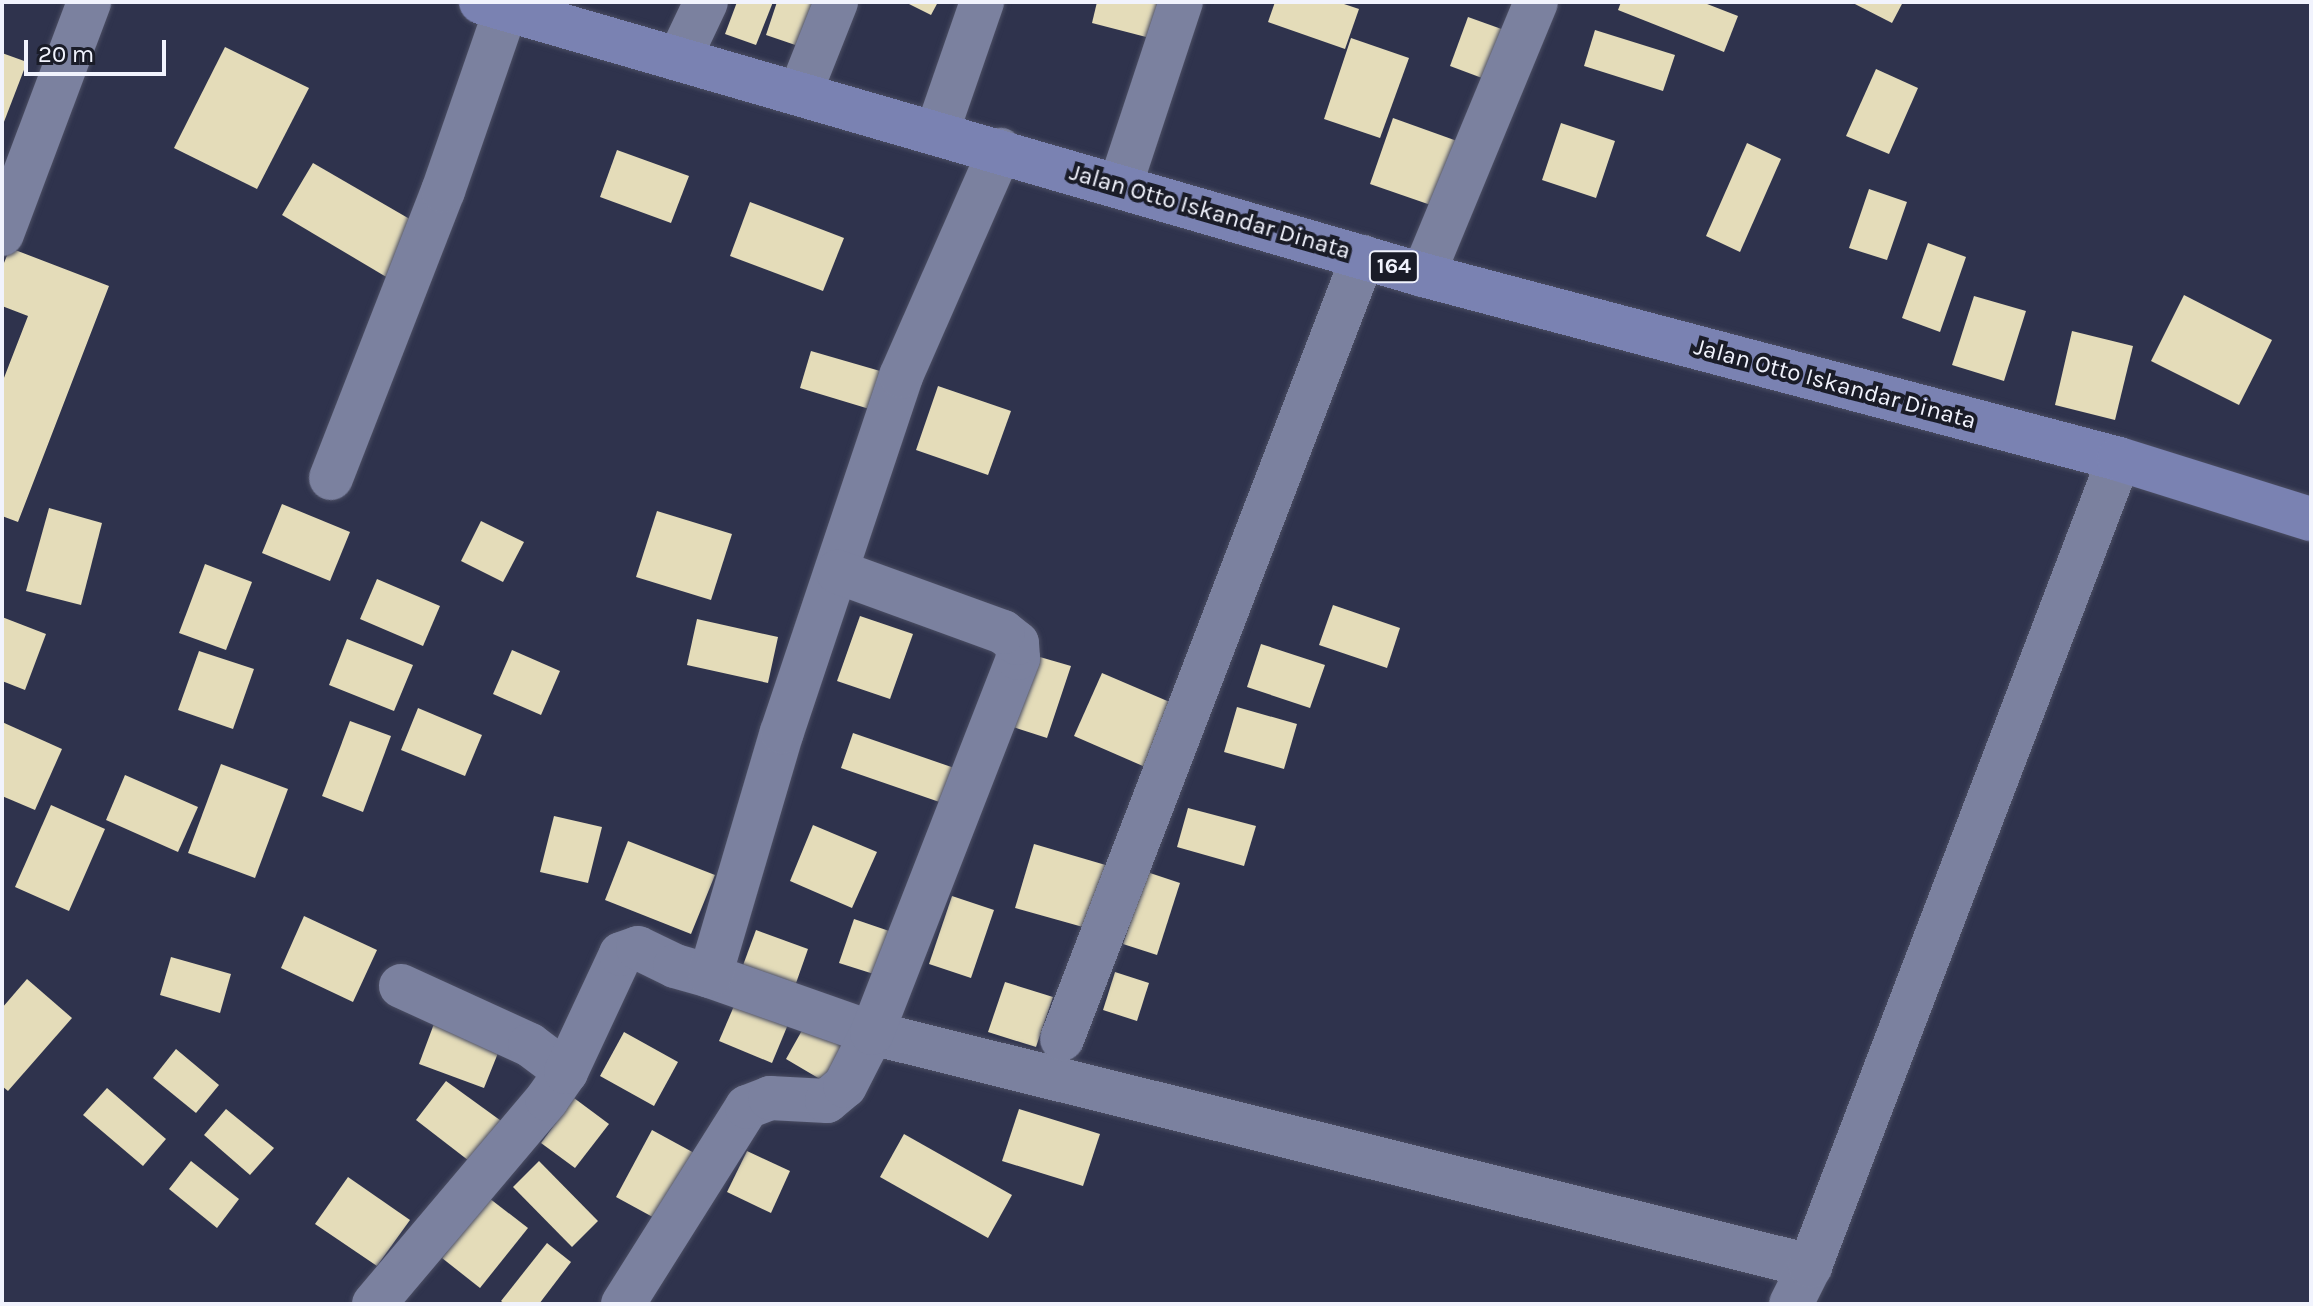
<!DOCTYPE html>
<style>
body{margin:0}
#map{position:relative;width:2313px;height:1306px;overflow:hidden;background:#2f334d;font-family:Karla,sans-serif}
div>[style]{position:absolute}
.building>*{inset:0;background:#e4dcb9}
.roads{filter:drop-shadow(0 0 2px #4b4e63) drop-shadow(0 0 2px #4b4e63)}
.street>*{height:44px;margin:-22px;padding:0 22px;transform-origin:22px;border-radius:22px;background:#7b819f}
.primary>*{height:44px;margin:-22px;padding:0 22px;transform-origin:22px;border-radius:22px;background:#7a82b2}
span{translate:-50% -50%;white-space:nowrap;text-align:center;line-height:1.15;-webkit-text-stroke:8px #1a1c28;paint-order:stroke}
.shield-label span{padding:2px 6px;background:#1a1c28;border:2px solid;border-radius:6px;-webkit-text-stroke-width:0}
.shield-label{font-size:22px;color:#f1f3fd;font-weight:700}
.street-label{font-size:24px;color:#f1f3fd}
.frame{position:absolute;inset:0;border:4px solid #f1f3fd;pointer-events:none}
.scale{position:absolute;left:24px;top:40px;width:142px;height:36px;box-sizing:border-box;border:4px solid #f1f3fd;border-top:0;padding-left:10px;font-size:24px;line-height:28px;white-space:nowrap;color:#f1f3fd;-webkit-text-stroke:6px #1a1c28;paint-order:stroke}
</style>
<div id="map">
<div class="building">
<i style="clip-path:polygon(737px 2px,773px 2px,756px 45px,725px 34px)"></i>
<i style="clip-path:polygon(777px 2px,811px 2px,825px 7px,810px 50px,766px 35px)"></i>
<i style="clip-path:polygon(905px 2px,938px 2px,931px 15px)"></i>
<i style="clip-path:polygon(1097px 2px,1159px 2px,1150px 38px,1092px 23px)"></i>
<i style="clip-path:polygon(1275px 2px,1338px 2px,1359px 9px,1345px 49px,1268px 22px)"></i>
<i style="clip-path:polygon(1621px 2px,1702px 2px,1738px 16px,1724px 52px,1618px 10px)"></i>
<i style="clip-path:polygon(1851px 2px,1903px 2px,1892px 23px)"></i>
<i style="clip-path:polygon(1468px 17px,1507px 31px,1490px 81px,1450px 66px)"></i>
<i style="clip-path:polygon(1595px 30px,1675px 55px,1663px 91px,1584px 66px)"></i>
<i style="clip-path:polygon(1351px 38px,1409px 58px,1380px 138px,1324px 119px)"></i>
<i style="clip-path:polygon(225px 47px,309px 88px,257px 189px,174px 148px)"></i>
<i style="clip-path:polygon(2px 53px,27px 62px,2px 127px)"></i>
<i style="clip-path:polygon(1876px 69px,1918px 88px,1889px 154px,1846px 136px)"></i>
<i style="clip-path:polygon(1393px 118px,1471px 146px,1448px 211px,1370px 184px)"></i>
<i style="clip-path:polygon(1561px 123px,1615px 141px,1596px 198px,1542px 180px)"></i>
<i style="clip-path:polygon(1747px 143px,1781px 159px,1740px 252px,1706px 236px)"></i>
<i style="clip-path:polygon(617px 150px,689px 176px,671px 223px,600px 197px)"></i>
<i style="clip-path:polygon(313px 163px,420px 225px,388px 278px,282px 215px)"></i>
<i style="clip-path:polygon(1869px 189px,1907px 202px,1887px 260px,1849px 248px)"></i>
<i style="clip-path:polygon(750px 202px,844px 238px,823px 291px,730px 256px)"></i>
<i style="clip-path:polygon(1928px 243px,1966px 257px,1940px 332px,1902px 318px)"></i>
<i style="clip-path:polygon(10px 248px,109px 286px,18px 522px,2px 516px,2px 383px,28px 316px,2px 306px,2px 268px)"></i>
<i style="clip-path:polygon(2184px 295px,2272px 340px,2239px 405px,2151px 361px)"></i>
<i style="clip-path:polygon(1974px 296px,2026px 311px,2004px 381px,1952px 365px)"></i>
<i style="clip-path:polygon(2072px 331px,2133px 346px,2115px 420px,2055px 405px)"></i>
<i style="clip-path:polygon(811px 351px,887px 373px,876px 411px,800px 388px)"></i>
<i style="clip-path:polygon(938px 386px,1011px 411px,988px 475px,916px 450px)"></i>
<i style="clip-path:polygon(282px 504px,350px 532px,330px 581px,262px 553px)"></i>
<i style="clip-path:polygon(49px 508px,102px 523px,81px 605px,26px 591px)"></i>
<i style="clip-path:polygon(657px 511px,732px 534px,711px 600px,636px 577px)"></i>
<i style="clip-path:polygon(481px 521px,524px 542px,503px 582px,461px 561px)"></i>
<i style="clip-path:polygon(205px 564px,252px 582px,226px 650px,179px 633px)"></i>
<i style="clip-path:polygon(377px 579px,440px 606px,423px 646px,360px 619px)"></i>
<i style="clip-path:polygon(1333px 605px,1400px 628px,1387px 668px,1319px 645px)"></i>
<i style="clip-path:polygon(860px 616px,913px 634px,890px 699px,837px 681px)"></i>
<i style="clip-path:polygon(2px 617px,46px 634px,25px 690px,2px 681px)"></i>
<i style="clip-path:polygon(697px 619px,778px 637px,768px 683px,687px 665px)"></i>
<i style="clip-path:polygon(347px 639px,413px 665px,394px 711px,329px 685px)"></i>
<i style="clip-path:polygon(1261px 644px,1325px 665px,1310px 708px,1247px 687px)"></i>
<i style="clip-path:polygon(512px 650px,560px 671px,541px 715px,493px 694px)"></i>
<i style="clip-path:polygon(199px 651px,254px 669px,233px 729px,178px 710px)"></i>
<i style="clip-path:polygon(1033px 655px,1071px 666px,1047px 738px,1010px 726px)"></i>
<i style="clip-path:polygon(1102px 673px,1179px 706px,1152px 770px,1074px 736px)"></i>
<i style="clip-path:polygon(1237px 707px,1297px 724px,1284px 769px,1224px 752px)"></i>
<i style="clip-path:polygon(418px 708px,482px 735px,465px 776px,401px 750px)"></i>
<i style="clip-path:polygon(350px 721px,391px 736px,363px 812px,322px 796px)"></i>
<i style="clip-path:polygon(2px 722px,62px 749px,35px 810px,2px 796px)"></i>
<i style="clip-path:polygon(853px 733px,963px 771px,951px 806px,841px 768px)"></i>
<i style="clip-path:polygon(221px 764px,288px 789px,255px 878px,188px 853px)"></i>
<i style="clip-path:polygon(125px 775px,198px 807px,178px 852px,106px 820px)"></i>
<i style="clip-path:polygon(51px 805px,105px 829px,69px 911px,15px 887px)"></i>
<i style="clip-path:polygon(1188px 808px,1256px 826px,1244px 866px,1177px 847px)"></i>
<i style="clip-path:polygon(554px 816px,602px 827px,588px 883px,540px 872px)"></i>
<i style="clip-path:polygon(813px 825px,877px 852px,852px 908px,790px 881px)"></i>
<i style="clip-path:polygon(628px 841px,715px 875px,691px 934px,605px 900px)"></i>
<i style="clip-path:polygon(1034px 844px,1109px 866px,1090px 929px,1015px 908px)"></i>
<i style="clip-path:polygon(1147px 872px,1180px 883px,1157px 955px,1123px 944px)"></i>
<i style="clip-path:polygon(952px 896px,994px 910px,971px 978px,929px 964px)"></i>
<i style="clip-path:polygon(304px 916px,377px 950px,353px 1002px,281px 968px)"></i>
<i style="clip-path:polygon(854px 919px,895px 933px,880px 976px,839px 963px)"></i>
<i style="clip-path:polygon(756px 930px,808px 949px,795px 986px,742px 968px)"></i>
<i style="clip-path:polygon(171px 957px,231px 974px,220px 1013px,160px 995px)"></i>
<i style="clip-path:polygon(1115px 972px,1149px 983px,1137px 1021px,1103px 1010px)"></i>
<i style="clip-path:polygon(27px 979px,72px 1018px,8px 1091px,2px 1086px,2px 1008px)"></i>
<i style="clip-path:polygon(1005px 982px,1053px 997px,1036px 1047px,988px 1032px)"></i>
<i style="clip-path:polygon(737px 999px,789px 1022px,772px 1063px,719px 1041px)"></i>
<i style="clip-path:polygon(438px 1013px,504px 1038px,484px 1088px,419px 1064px)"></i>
<i style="clip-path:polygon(805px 1025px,850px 1050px,830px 1085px,786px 1059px)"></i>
<i style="clip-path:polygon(624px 1032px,678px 1062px,654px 1106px,600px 1076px)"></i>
<i style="clip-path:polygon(176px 1049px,219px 1085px,196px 1113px,153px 1078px)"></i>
<i style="clip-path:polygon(446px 1081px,504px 1123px,473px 1164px,416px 1120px)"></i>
<i style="clip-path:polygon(107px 1088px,166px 1139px,143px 1166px,83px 1115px)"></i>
<i style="clip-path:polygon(574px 1098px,609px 1124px,575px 1168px,541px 1143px)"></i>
<i style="clip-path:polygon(226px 1109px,274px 1148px,250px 1175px,204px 1135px)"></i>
<i style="clip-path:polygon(1019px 1109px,1100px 1134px,1083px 1186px,1002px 1161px)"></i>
<i style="clip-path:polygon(652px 1130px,696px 1154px,660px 1221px,616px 1197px)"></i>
<i style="clip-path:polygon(904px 1134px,1012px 1195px,988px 1238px,880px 1177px)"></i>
<i style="clip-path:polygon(747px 1151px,790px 1171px,771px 1213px,727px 1192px)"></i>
<i style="clip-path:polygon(191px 1161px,239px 1199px,217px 1228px,169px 1189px)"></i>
<i style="clip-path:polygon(539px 1161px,598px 1221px,572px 1247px,513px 1187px)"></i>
<i style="clip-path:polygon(348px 1177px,410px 1220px,377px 1266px,315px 1224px)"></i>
<i style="clip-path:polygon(489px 1198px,528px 1228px,480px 1288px,442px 1258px)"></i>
<i style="clip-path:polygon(547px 1243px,571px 1262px,539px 1304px,505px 1304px,501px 1301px)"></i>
</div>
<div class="roads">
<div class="street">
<i style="left:679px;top:59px;width:63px;rotate:-64.7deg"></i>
<i style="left:800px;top:93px;width:98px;rotate:-68.4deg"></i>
<i style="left:937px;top:132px;width:138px;rotate:-70.9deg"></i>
<i style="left:1120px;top:186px;width:194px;rotate:-71.7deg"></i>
<i style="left:2px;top:234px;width:248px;rotate:-69.4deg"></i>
<i style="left:1423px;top:275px;width:295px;rotate:-67.5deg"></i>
<i style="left:331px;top:478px;width:308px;rotate:-68.7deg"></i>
<i style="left:443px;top:191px;width:193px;rotate:-70.9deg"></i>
<i style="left:710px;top:976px;width:172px;rotate:19.4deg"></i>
<i style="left:872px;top:1033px;width:967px;rotate:13.95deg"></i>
<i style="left:401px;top:986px;width:142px;rotate:24.6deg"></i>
<i style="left:530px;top:1045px;width:45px;rotate:36.9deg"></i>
<i style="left:1062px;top:1039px;width:838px;rotate:-68.95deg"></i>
<i style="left:374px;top:1304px;width:268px;rotate:-49.8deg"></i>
<i style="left:547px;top:1099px;width:33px;rotate:-55deg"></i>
<i style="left:566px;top:1072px;width:130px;rotate:-65deg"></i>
<i style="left:621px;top:954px;width:18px;rotate:-19deg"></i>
<i style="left:638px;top:948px;width:41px;rotate:25.9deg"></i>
<i style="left:675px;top:966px;width:36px;rotate:16deg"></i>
<i style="left:710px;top:976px;width:254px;rotate:-73.6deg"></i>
<i style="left:782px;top:732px;width:375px;rotate:-71.5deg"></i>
<i style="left:901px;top:376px;width:247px;rotate:-66.3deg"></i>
<i style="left:623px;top:1304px;width:233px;rotate:-57.8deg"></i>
<i style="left:747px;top:1107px;width:25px;rotate:-21deg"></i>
<i style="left:770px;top:1098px;width:57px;rotate:3deg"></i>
<i style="left:827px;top:1101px;width:23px;rotate:-40deg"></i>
<i style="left:845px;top:1086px;width:59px;rotate:-63deg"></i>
<i style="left:872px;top:1033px;width:402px;rotate:-68.7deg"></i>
<i style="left:1018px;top:658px;width:15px;rotate:-94deg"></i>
<i style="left:1017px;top:643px;width:18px;rotate:-142deg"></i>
<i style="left:1003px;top:632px;width:176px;rotate:-160deg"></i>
<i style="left:1791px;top:1304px;width:42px;rotate:-63.4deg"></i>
<i style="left:1810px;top:1266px;width:864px;rotate:-69.05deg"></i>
</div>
<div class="primary">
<i style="left:481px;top:2px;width:981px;rotate:16.16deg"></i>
<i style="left:1423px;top:275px;width:720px;rotate:14.81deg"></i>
<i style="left:2119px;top:459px;width:201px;rotate:17.4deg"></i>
</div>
</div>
<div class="shield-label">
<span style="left:1394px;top:267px">164</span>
</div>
<div class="street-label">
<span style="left:1210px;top:212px;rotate:16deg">Jalan Otto Iskandar Dinata</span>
<span style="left:1835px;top:384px;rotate:15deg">Jalan Otto Iskandar Dinata</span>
</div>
<div class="frame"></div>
<div class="scale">20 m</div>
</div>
